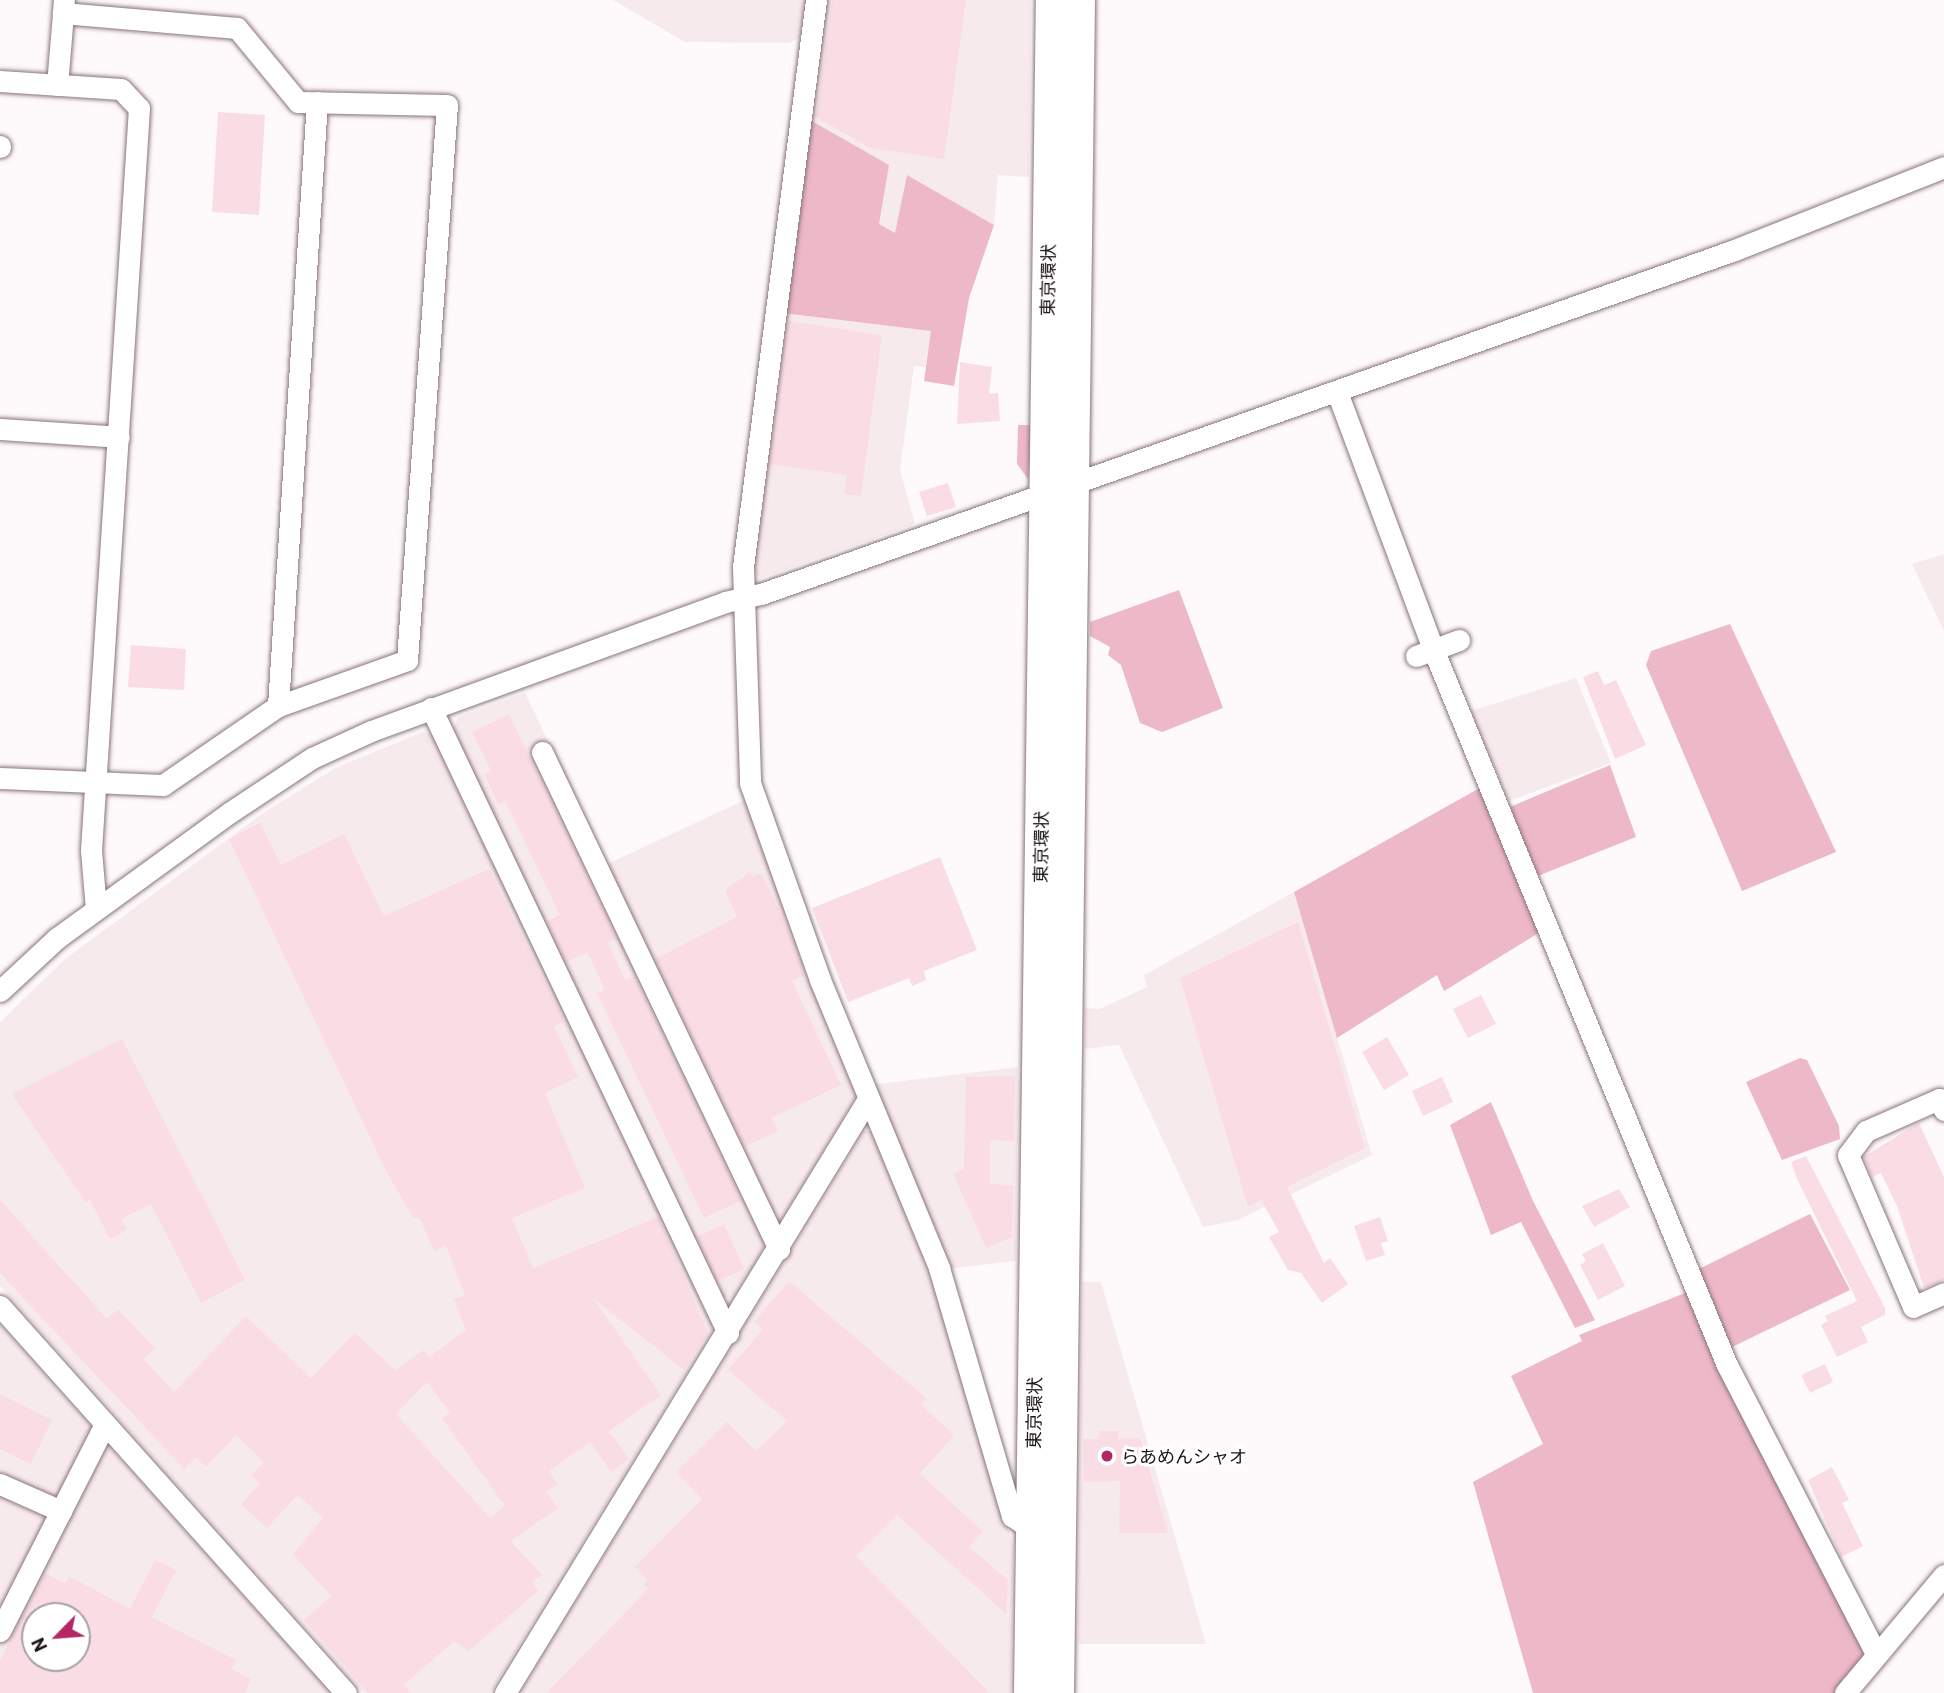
<!DOCTYPE html>
<meta charset="utf-8">
<style>
body{margin:0}
#map{position:relative;width:1944px;height:1693px;overflow:hidden;background:#fef9fb;font-family:Barlow,"Noto Sans JP",sans-serif}
div>[style]{position:absolute}
.built>*{inset:0;background:#f7eaed}
.green>*{inset:0;background:#edb8c7}
.building>*{inset:0;background:#fadde4}
.roads{filter:drop-shadow(0 0 2px #887479) drop-shadow(0 0 2px #887479)}
.minor>*{height:21px;margin:-10.5px;padding:0 10.5px;transform-origin:10.5px;border-radius:10.5px;background:#fff}
.highway>*{height:32px;margin:-16px;padding:0 16px;transform-origin:16px;border-radius:16px;background:#fff}
.dots>*{width:19px;height:19px;translate:-50% -50%;box-sizing:border-box;border:4px solid #fff;border-radius:50%}
span{translate:-50% -50%;white-space:nowrap;text-align:center;line-height:1.15;-webkit-text-stroke:6px #fff;paint-order:stroke}
.street-label{font-size:18px;color:#1d1517}
.poi-label{font-size:18px;color:#1d1517}
.left{translate:0 -50%;text-align:left}
.north{position:absolute;left:21px;top:1602px;width:70px;height:70px;box-sizing:border-box;background:#fff;border:2px solid #a5a1a2;border-radius:50%;rotate:245deg;font-size:19px;font-weight:700;line-height:28px;text-align:center;color:#1d1517}
.north::after{content:'';display:block;margin:auto;width:24px;height:32px;background:#b32763;clip-path:polygon(50% 0,100% 100%,50% 72%,0 100%)}
</style>
<div id="map">
<div class="built">
<i style="clip-path:polygon(613px 0,806px 0,801px 37px,789px 43px,685px 42px)"></i>
<i style="clip-path:polygon(826px 0,1031px 0,1029px 177px,998px 175px,994px 225px,907px 175px,895px 234px,879px 224px,810px 120px)"></i>
<i style="clip-path:polygon(783px 313px,932px 331px,925px 367px,914px 366px,900px 470px,915px 524px,761px 578px,751px 570px)"></i>
<i style="clip-path:polygon(1944px 554px,1944px 631px,1912px 564px)"></i>
<i style="clip-path:polygon(1576px 678px,1611px 763px,1509px 801px,1471px 711px)"></i>
<i style="clip-path:polygon(525px 693px,607px 864px,747px 799px,859px 1092px,733px 1298px,721px 1297px,453px 730px,458px 717px)"></i>
<i style="clip-path:polygon(423px 732px,434px 735px,712px 1321px,711px 1333px,490px 1693px,364px 1693px,0 1286px,0 1022px,65px 959px,266px 811px,335px 768px)"></i>
<i style="clip-path:polygon(1294px 892px,1372px 1155px,1238px 1220px,1203px 1227px,1119px 1045px,1085px 1049px,1085px 1008px,1100px 1009px,1147px 987px,1144px 975px)"></i>
<i style="clip-path:polygon(1018px 1067px,1016px 1261px,946px 1269px,870px 1085px)"></i>
<i style="clip-path:polygon(864px 1131px,876px 1132px,930px 1264px,1013px 1545px,1011px 1693px,520px 1693px)"></i>
<i style="clip-path:polygon(1082px 1282px,1101px 1282px,1206px 1644px,1078px 1644px)"></i>
<i style="clip-path:polygon(evenodd,0 1325px,174px 1519px,330px 1693px,0 1693px,0 1325px,35px 1616px,77px 1616px,77px 1658px,35px 1658px,35px 1616px)"></i>
</div>
<div class="green">
<i style="clip-path:polygon(810px 120px,889px 165px,879px 224px,895px 233px,907px 175px,994px 225px,969px 298px,954px 386px,924px 381px,931px 331px,783px 313px)"></i>
<i style="clip-path:polygon(1018px 425px,1033px 425px,1028px 479px,1017px 464px)"></i>
<i style="clip-path:polygon(1179px 590px,1223px 708px,1162px 732px,1140px 723px,1121px 665px,1108px 655px,1110px 647px,1090px 636px,1090px 622px)"></i>
<i style="clip-path:polygon(1730px 624px,1836px 852px,1742px 891px,1646px 665px,1651px 651px)"></i>
<i style="clip-path:polygon(1610px 765px,1636px 837px,1535px 877px,1510px 807px)"></i>
<i style="clip-path:polygon(1485px 785px,1545px 929px,1444px 991px,1437px 975px,1337px 1038px,1294px 892px)"></i>
<i style="clip-path:polygon(1800px 1058px,1807px 1060px,1839px 1126px,1840px 1139px,1782px 1160px,1746px 1082px)"></i>
<i style="clip-path:polygon(1491px 1102px,1533px 1201px,1595px 1320px,1575px 1328px,1521px 1222px,1491px 1235px,1450px 1125px)"></i>
<i style="clip-path:polygon(1810px 1214px,1850px 1290px,1728px 1349px,1695px 1271px)"></i>
<i style="clip-path:polygon(1690px 1291px,1865px 1653px,1839px 1693px,1533px 1693px,1473px 1482px,1543px 1444px,1511px 1376px,1582px 1341px,1579px 1335px)"></i>
</div>
<div class="building">
<i style="clip-path:polygon(832px 0,966px 0,944px 159px,870px 148px,816px 117px)"></i>
<i style="clip-path:polygon(218px 112px,265px 115px,259px 215px,212px 212px)"></i>
<i style="clip-path:polygon(788px 321px,882px 335px,861px 496px,844px 494px,847px 475px,769px 464px)"></i>
<i style="clip-path:polygon(960px 362px,992px 367px,989px 394px,998px 393px,1000px 421px,957px 424px)"></i>
<i style="clip-path:polygon(948px 483px,956px 507px,927px 516px,919px 492px)"></i>
<i style="clip-path:polygon(131px 645px,186px 649px,184px 690px,128px 687px)"></i>
<i style="clip-path:polygon(1598px 671px,1604px 685px,1616px 680px,1646px 745px,1615px 759px,1583px 677px)"></i>
<i style="clip-path:polygon(509px 714px,617px 939px,608px 943px,625px 980px,634px 976px,735px 1186px,740px 1201px,704px 1218px,597px 993px,605px 990px,596px 970px,587px 952px,566px 962px,547px 921px,560px 915px,505px 801px,498px 804px,484px 774px,491px 771px,472px 732px)"></i>
<i style="clip-path:polygon(evenodd,260px 823px,281px 865px,344px 834px,384px 916px,489px 869px,564px 1021px,554px 1026px,578px 1077px,545px 1093px,585px 1188px,512px 1218px,533px 1268px,658px 1217px,708px 1333px,684px 1370px,593px 1298px,661px 1395px,609px 1431px,629px 1459px,611px 1472px,590px 1442px,549px 1471px,558px 1484px,546px 1492px,558px 1508px,511px 1541px,542px 1575px,532px 1583px,538px 1591px,469px 1651px,454px 1641px,404px 1685px,411px 1693px,368px 1693px,304px 1620px,331px 1596px,293px 1554px,323px 1518px,298px 1495px,267px 1528px,241px 1504px,260px 1484px,251px 1475px,264px 1462px,236px 1435px,206px 1467px,196px 1457px,184px 1469px,0 1273px,0 1200px,107px 1319px,118px 1309px,155px 1349px,143px 1359px,174px 1392px,246px 1316px,311px 1378px,355px 1333px,395px 1370px,424px 1350px,429px 1357px,466px 1330px,454px 1299px,465px 1295px,446px 1246px,434px 1251px,419px 1217px,414px 1219px,386px 1171px,229px 839px,260px 823px,427px 1382px,450px 1413px,442px 1418px,505px 1506px,490px 1518px,396px 1414px,427px 1382px)"></i>
<i style="clip-path:polygon(940px 857px,977px 950px,924px 971px,926px 980px,912px 986px,909px 978px,848px 1002px,812px 908px)"></i>
<i style="clip-path:polygon(750px 872px,752px 877px,761px 873px,789px 931px,804px 975px,792px 981px,841px 1085px,771px 1118px,778px 1131px,745px 1147px,655px 959px,737px 917px,725px 890px)"></i>
<i style="clip-path:polygon(1298px 922px,1365px 1148px,1287px 1187px,1324px 1263px,1330px 1258px,1348px 1284px,1322px 1303px,1301px 1273px,1288px 1270px,1269px 1237px,1279px 1232px,1261px 1200px,1248px 1207px,1180px 978px)"></i>
<i style="clip-path:polygon(1481px 995px,1496px 1024px,1468px 1038px,1453px 1009px)"></i>
<i style="clip-path:polygon(1387px 1037px,1409px 1075px,1384px 1090px,1362px 1052px)"></i>
<i style="clip-path:polygon(122px 1039px,245px 1280px,201px 1303px,151px 1204px,121px 1219px,127px 1230px,110px 1239px,90px 1200px,85px 1202px,12px 1094px)"></i>
<i style="clip-path:polygon(1015px 1076px,1014px 1141px,990px 1140px,990px 1184px,1013px 1185px,1012px 1237px,986px 1248px,953px 1174px,964px 1169px,966px 1077px)"></i>
<i style="clip-path:polygon(1442px 1077px,1453px 1102px,1423px 1116px,1412px 1091px)"></i>
<i style="clip-path:polygon(1919px 1123px,1944px 1177px,1944px 1280px,1924px 1288px,1897px 1206px,1881px 1173px,1872px 1177px,1863px 1157px)"></i>
<i style="clip-path:polygon(1806px 1156px,1885px 1308px,1885px 1315px,1861px 1327px,1868px 1342px,1837px 1357px,1821px 1325px,1828px 1321px,1825px 1316px,1857px 1301px,1797px 1179px,1791px 1162px)"></i>
<i style="clip-path:polygon(1619px 1189px,1630px 1207px,1594px 1227px,1582px 1206px)"></i>
<i style="clip-path:polygon(1380px 1217px,1388px 1241px,1381px 1243px,1385px 1255px,1366px 1261px,1354px 1226px)"></i>
<i style="clip-path:polygon(724px 1224px,744px 1269px,718px 1281px,697px 1237px)"></i>
<i style="clip-path:polygon(1603px 1243px,1625px 1286px,1598px 1300px,1580px 1265px,1586px 1261px,1582px 1254px)"></i>
<i style="clip-path:polygon(789px 1281px,926px 1398px,921px 1405px,954px 1435px,920px 1474px,983px 1531px,969px 1547px,1008px 1580px,1006px 1614px,897px 1515px,856px 1556px,990px 1693px,546px 1693px,648px 1589px,643px 1584px,648px 1580px,635px 1567px,702px 1499px,676px 1472px,727px 1422px,756px 1451px,787px 1421px,728px 1370px,763px 1329px,754px 1322px)"></i>
<i style="clip-path:polygon(1825px 1364px,1833px 1382px,1810px 1393px,1801px 1375px)"></i>
<i style="clip-path:polygon(0 1394px,52px 1420px,31px 1464px,0 1449px)"></i>
<i style="clip-path:polygon(1099px 1431px,1118px 1431px,1118px 1439px,1140px 1438px,1168px 1533px,1119px 1533px,1120px 1481px,1084px 1482px,1083px 1439px,1099px 1439px)"></i>
<i style="clip-path:polygon(1832px 1467px,1849px 1500px,1842px 1503px,1863px 1546px,1841px 1557px,1808px 1480px)"></i>
<i style="clip-path:polygon(evenodd,155px 1560px,176px 1570px,152px 1617px,236px 1660px,232px 1669px,251px 1679px,245px 1693px,0 1693px,0 1661px,45px 1573px,65px 1584px,69px 1576px,130px 1609px,155px 1560px,35px 1616px,77px 1616px,77px 1658px,35px 1658px,35px 1616px)"></i>
</div>
<div class="roads">
<div class="minor">
<i style="left:816px;top:0;width:572px;rotate:97.34deg"></i>
<i style="left:743px;top:567px;width:216px;rotate:88.1deg"></i>
<i style="left:750px;top:783px;width:209px;rotate:70.4deg"></i>
<i style="left:820px;top:980px;width:312px;rotate:67.5deg"></i>
<i style="left:939px;top:1268px;width:259px;rotate:73.6deg"></i>
<i style="left:1012px;top:1516px;width:24px;rotate:35deg"></i>
<i style="left:0;top:81px;width:121px;rotate:3.8deg"></i>
<i style="left:121px;top:89px;width:26px;rotate:47deg"></i>
<i style="left:139px;top:108px;width:744px;rotate:93.7deg"></i>
<i style="left:91px;top:850px;width:59px;rotate:85.2deg"></i>
<i style="left:57px;top:85px;width:72px;rotate:-85.2deg"></i>
<i style="left:0;top:147px;width:1px;rotate:-90deg"></i>
<i style="left:1337px;top:392px;width:274px;rotate:69.5deg"></i>
<i style="left:1433px;top:649px;width:774px;rotate:67.68deg"></i>
<i style="left:1727px;top:1365px;width:325px;rotate:62.7deg"></i>
<i style="left:0;top:429px;width:119px;rotate:3.8deg"></i>
<i style="left:1416px;top:656px;width:46px;rotate:-20.4deg"></i>
<i style="left:278px;top:706px;width:605px;rotate:-86.31deg"></i>
<i style="left:431px;top:708px;width:692px;rotate:64.58deg"></i>
<i style="left:542px;top:752px;width:551px;rotate:64.51deg"></i>
<i style="left:0;top:778px;width:163px;rotate:2.5deg"></i>
<i style="left:163px;top:785px;width:140px;rotate:-34.5deg"></i>
<i style="left:278px;top:706px;width:137px;rotate:-19.6deg"></i>
<i style="left:407px;top:660px;width:556px;rotate:-85.88deg"></i>
<i style="left:447px;top:105px;width:149px;rotate:-178.8deg"></i>
<i style="left:298px;top:102px;width:96px;rotate:-129.5deg"></i>
<i style="left:237px;top:28px;width:175px;rotate:-175.1deg"></i>
<i style="left:63px;top:13px;width:13px;rotate:-86deg"></i>
<i style="left:0;top:991px;width:78px;rotate:-42.9deg"></i>
<i style="left:57px;top:938px;width:213px;rotate:-36deg"></i>
<i style="left:229px;top:813px;width:100px;rotate:-33.5deg"></i>
<i style="left:312px;top:758px;width:65px;rotate:-24.6deg"></i>
<i style="left:371px;top:731px;width:377px;rotate:-20deg"></i>
<i style="left:725px;top:602px;width:37px;rotate:-13deg"></i>
<i style="left:761px;top:594px;width:1030px;rotate:-19.46deg"></i>
<i style="left:1732px;top:251px;width:228px;rotate:-21.6deg"></i>
<i style="left:1944px;top:1110px;width:12px;rotate:-114deg"></i>
<i style="left:1939px;top:1099px;width:80px;rotate:156.3deg"></i>
<i style="left:1866px;top:1131px;width:30px;rotate:127deg"></i>
<i style="left:1848px;top:1155px;width:165px;rotate:66.8deg"></i>
<i style="left:1913px;top:1307px;width:34px;rotate:-24deg"></i>
<i style="left:0;top:1306px;width:519px;rotate:48.2deg"></i>
<i style="left:0;top:1484px;width:67px;rotate:23.9deg"></i>
<i style="left:0;top:1631px;width:232px;rotate:-63.1deg"></i>
<i style="left:505px;top:1693px;width:696px;rotate:-58.57deg"></i>
<i style="left:1845px;top:1693px;width:154px;rotate:-50deg"></i>
</div>
<div class="highway">
<i style="left:1030px;top:1693px;width:1693px;rotate:-89.26deg"></i>
<i style="left:1058px;top:1693px;width:1693px;rotate:-89.29deg"></i>
</div>
</div>
<div class="dots">
<i style="left:1107px;top:1456px;background:#b32763"></i>
</div>
<div class="street-label">
<span style="left:1048px;top:280px;rotate:-89deg">東京環状</span>
<span style="left:1041px;top:847px;rotate:-89deg">東京環状</span>
<span style="left:1034px;top:1413px;rotate:-89deg">東京環状</span>
</div>
<div class="poi-label">
<span class="left" style="left:1121px;top:1456px">らあめんシャオ</span>
</div>
<div class="north">N</div>
</div>
